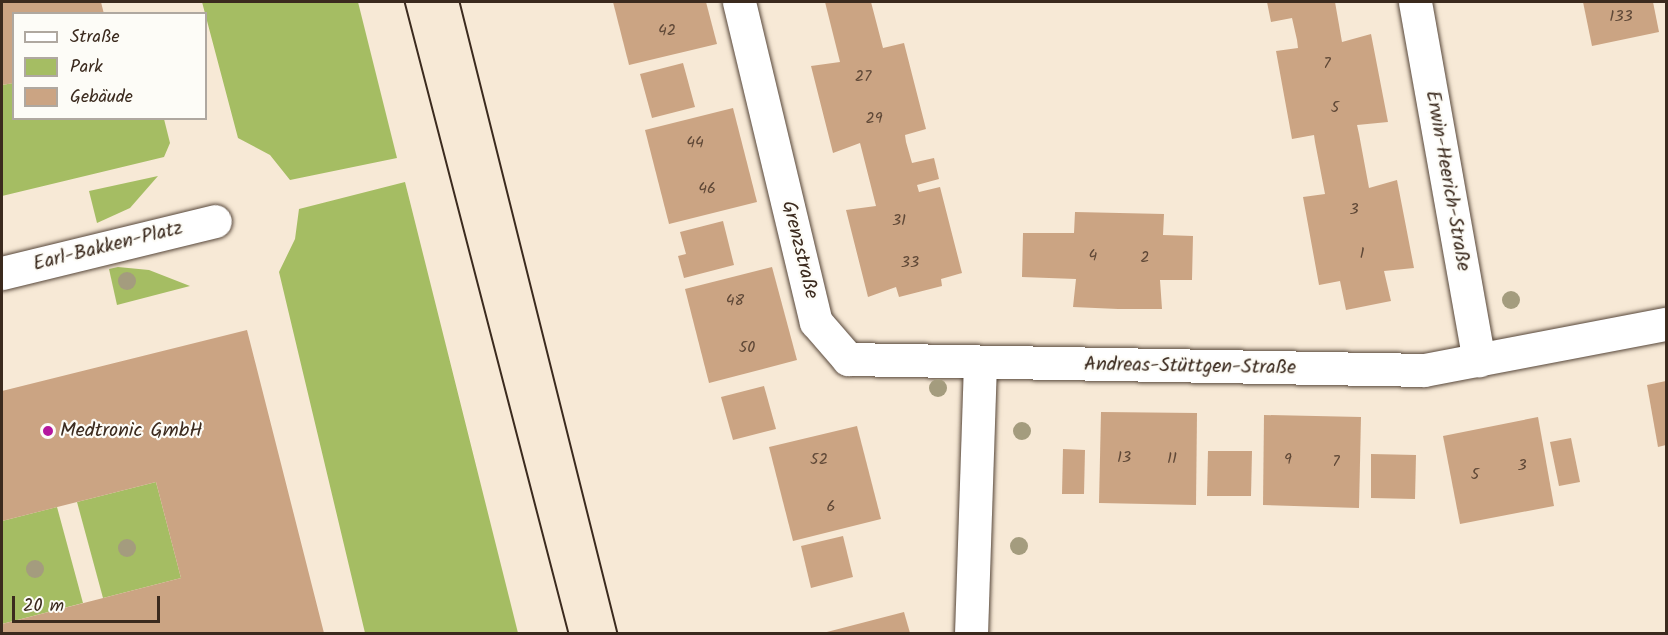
<!DOCTYPE html>
<meta charset="utf-8">
<style>
body{margin:0}
#map{position:relative;width:1668px;height:635px;overflow:hidden;background:#f7e9d6;font-family:Kalam,sans-serif}
div>[style]{position:absolute}
.green>*{inset:0;background:#a5bd63}
.building>*{inset:0;background:#cba483}
.roads{filter:drop-shadow(0 0 2px #57473a) drop-shadow(0 0 2px #57473a)}
.minor>*{height:33px;margin:-16.5px;padding:0 16.5px;transform-origin:16.5px;border-radius:16.5px;background:#fff}
.tram>*{height:1.5px;margin:-0.75px;padding:0 0.75px;transform-origin:0.75px;border-radius:0.75px;background:#3b2a1e}
.trees>*{width:18px;height:18px;margin:-9px;border-radius:50%;background:#a49c7e}
.dots>*{width:16px;height:16px;translate:-50% -50%;box-sizing:border-box;border:3px solid #fdfcf7;border-radius:50%}
span{translate:-50% -50%;white-space:nowrap;text-align:center;line-height:1.15;-webkit-text-stroke:4.5px #fdfcf7;paint-order:stroke}
.number-label{font-size:16px;color:#5f4837}
.number-label span{-webkit-text-stroke-width:0}
.street-label{font-size:20px;color:#3b2a1e}
.poi-label{font-size:20px;color:#3b2a1e}
.left{translate:0 -50%;text-align:left}
.frame{position:absolute;inset:0;border:3px solid #3b2a1e;pointer-events:none}
.legend{position:absolute;left:12px;top:12px;width:195px;height:108px;box-sizing:border-box;background:#fdfcf7;border:2px solid #afa8a0;margin:0;padding:8px 10px;list-style:none;font-size:18px;color:#3b2a1e}
.legend li{display:flex;align-items:center;gap:12px;height:30px}
.legend b{width:30px;border:2px solid #afa8a0}
.scale{position:absolute;left:12px;top:596px;width:148px;height:27px;box-sizing:border-box;border:3px solid #3b2a1e;border-top:0;padding-left:8px;font-size:18px;line-height:21px;white-space:nowrap;color:#3b2a1e;-webkit-text-stroke:4px #fdfcf7;paint-order:stroke}
</style>
<div id="map">
<div class="green">
<i style="clip-path:polygon(202px 2px,358px 2px,397px 158px,290px 180px,270px 155px,238px 138px)"></i>
<i style="clip-path:polygon(13px 83px,14px 118px,164px 119px,170px 143px,164px 157px,2px 196px,2px 85px)"></i>
<i style="clip-path:polygon(158px 176px,130px 208px,97px 223px,89px 191px)"></i>
<i style="clip-path:polygon(405px 182px,518px 633px,365px 633px,279px 272px,295px 239px,299px 209px)"></i>
<i style="clip-path:polygon(118px 267px,149px 270px,190px 286px,117px 305px,109px 269px)"></i>
<i style="clip-path:polygon(156px 482px,181px 578px,103px 598px,77px 502px)"></i>
<i style="clip-path:polygon(57px 507px,83px 603px,2px 624px,2px 521px)"></i>
</div>
<div class="building">
<i style="clip-path:polygon(2px 2px,101px 2px,104px 14px,14px 14px,14px 83px,2px 85px)"></i>
<i style="clip-path:polygon(613px 2px,706px 2px,717px 44px,629px 65px)"></i>
<i style="clip-path:polygon(825px 2px,871px 2px,883px 48px,904px 43px,926px 129px,905px 135px,906px 142px,912px 163px,934px 158px,939px 179px,917px 185px,919px 192px,940px 187px,962px 273px,941px 279px,942px 286px,899px 297px,896px 287px,868px 297px,846px 210px,876px 206px,860px 143px,833px 153px,811px 66px,840px 62px)"></i>
<i style="clip-path:polygon(1267px 2px,1335px 2px,1342px 42px,1371px 34px,1388px 122px,1357px 125px,1359px 134px,1369px 188px,1397px 180px,1414px 268px,1384px 271px,1391px 301px,1346px 310px,1340px 281px,1319px 285px,1303px 197px,1325px 194px,1315px 142px,1314px 135px,1292px 139px,1276px 51px,1298px 48px,1297px 40px,1292px 18px,1271px 22px)"></i>
<i style="clip-path:polygon(1583px 2px,1653px 2px,1659px 32px,1592px 46px)"></i>
<i style="clip-path:polygon(683px 63px,695px 107px,652px 118px,640px 74px)"></i>
<i style="clip-path:polygon(733px 108px,757px 202px,669px 224px,645px 130px)"></i>
<i style="clip-path:polygon(1075px 212px,1164px 214px,1163px 235px,1193px 236px,1192px 280px,1160px 280px,1162px 309px,1118px 309px,1073px 307px,1076px 279px,1022px 277px,1023px 233px,1074px 233px)"></i>
<i style="clip-path:polygon(723px 221px,734px 265px,684px 278px,678px 256px,686px 254px,680px 232px)"></i>
<i style="clip-path:polygon(772px 267px,797px 360px,709px 383px,685px 289px)"></i>
<i style="clip-path:polygon(247px 330px,324px 633px,2px 633px,2px 624px,181px 578px,156px 482px,2px 521px,2px 391px)"></i>
<i style="clip-path:polygon(1666px 381px,1666px 445px,1658px 447px,1647px 385px)"></i>
<i style="clip-path:polygon(764px 386px,776px 429px,733px 440px,721px 397px)"></i>
<i style="clip-path:polygon(1101px 412px,1197px 413px,1196px 505px,1099px 503px)"></i>
<i style="clip-path:polygon(1264px 415px,1361px 417px,1359px 508px,1263px 505px)"></i>
<i style="clip-path:polygon(1538px 417px,1554px 506px,1460px 524px,1443px 436px)"></i>
<i style="clip-path:polygon(857px 426px,881px 519px,793px 541px,769px 447px)"></i>
<i style="clip-path:polygon(1571px 438px,1580px 482px,1559px 486px,1550px 442px)"></i>
<i style="clip-path:polygon(1063px 449px,1085px 450px,1084px 494px,1062px 494px)"></i>
<i style="clip-path:polygon(1208px 451px,1252px 451px,1251px 496px,1207px 496px)"></i>
<i style="clip-path:polygon(1371px 454px,1416px 455px,1415px 499px,1371px 498px)"></i>
<i style="clip-path:polygon(843px 536px,853px 577px,811px 588px,801px 546px)"></i>
<i style="clip-path:polygon(904px 612px,910px 633px,823px 633px)"></i>
</div>
<div class="roads">
<div class="minor">
<i style="left:739px;top:2px;width:329px;rotate:76.5deg"></i>
<i style="left:816px;top:322px;width:49px;rotate:49.1deg"></i>
<i style="left:848px;top:359px;width:576px;rotate:1.09deg"></i>
<i style="left:1424px;top:370px;width:246px;rotate:-10.8deg"></i>
<i style="left:1415px;top:2px;width:364px;rotate:79.9deg"></i>
<i style="left:2px;top:273px;width:219px;rotate:-13.7deg"></i>
<i style="left:971px;top:634px;width:271px;rotate:-88.1deg"></i>
</div>
</div>
<div class="tram">
<i style="left:405px;top:2px;width:653px;rotate:75.45deg"></i>
<i style="left:460px;top:2px;width:651px;rotate:75.96deg"></i>
</div>
<div class="trees">
<i style="left:127px;top:281px"></i>
<i style="left:1511px;top:300px"></i>
<i style="left:938px;top:388px"></i>
<i style="left:1022px;top:431px"></i>
<i style="left:1019px;top:546px"></i>
<i style="left:127px;top:548px"></i>
<i style="left:35px;top:569px"></i>
</div>
<div class="dots">
<i style="left:48px;top:431px;background:#b5179e"></i>
</div>
<div class="number-label">
<span style="left:1621px;top:17px">133</span>
<span style="left:667px;top:31px">42</span>
<span style="left:1327px;top:64px">7</span>
<span style="left:863px;top:77px">27</span>
<span style="left:1335px;top:108px">5</span>
<span style="left:874px;top:119px">29</span>
<span style="left:695px;top:143px">44</span>
<span style="left:707px;top:189px">46</span>
<span style="left:1354px;top:210px">3</span>
<span style="left:899px;top:221px">31</span>
<span style="left:1362px;top:254px">1</span>
<span style="left:1093px;top:256px">4</span>
<span style="left:1145px;top:258px">2</span>
<span style="left:910px;top:263px">33</span>
<span style="left:735px;top:301px">48</span>
<span style="left:747px;top:348px">50</span>
<span style="left:1124px;top:458px">13</span>
<span style="left:1172px;top:459px">11</span>
<span style="left:819px;top:460px">52</span>
<span style="left:1288px;top:460px">9</span>
<span style="left:1336px;top:462px">7</span>
<span style="left:1522px;top:466px">3</span>
<span style="left:1475px;top:475px">5</span>
<span style="left:831px;top:507px">6</span>
</div>
<div class="street-label">
<span style="left:1447px;top:181px;rotate:80deg">Erwin-Heerich-Straße</span>
<span style="left:108px;top:247px;rotate:-14deg">Earl-Bakken-Platz</span>
<span style="left:799px;top:250px;rotate:76deg">Grenzstraße</span>
<span style="left:1190px;top:367px;rotate:1deg">Andreas-Stüttgen-Straße</span>
</div>
<div class="poi-label">
<span class="left" style="left:60px;top:431px">Medtronic GmbH</span>
</div>
<div class="frame"></div>
<ul class="legend">
<li><b style="height:8px;background:#fff"></b>Straße</li>
<li><b style="height:16px;background:#a5bd63"></b>Park</li>
<li><b style="height:16px;background:#cba483"></b>Gebäude</li>
</ul>
<div class="scale">20 m</div>
</div>
